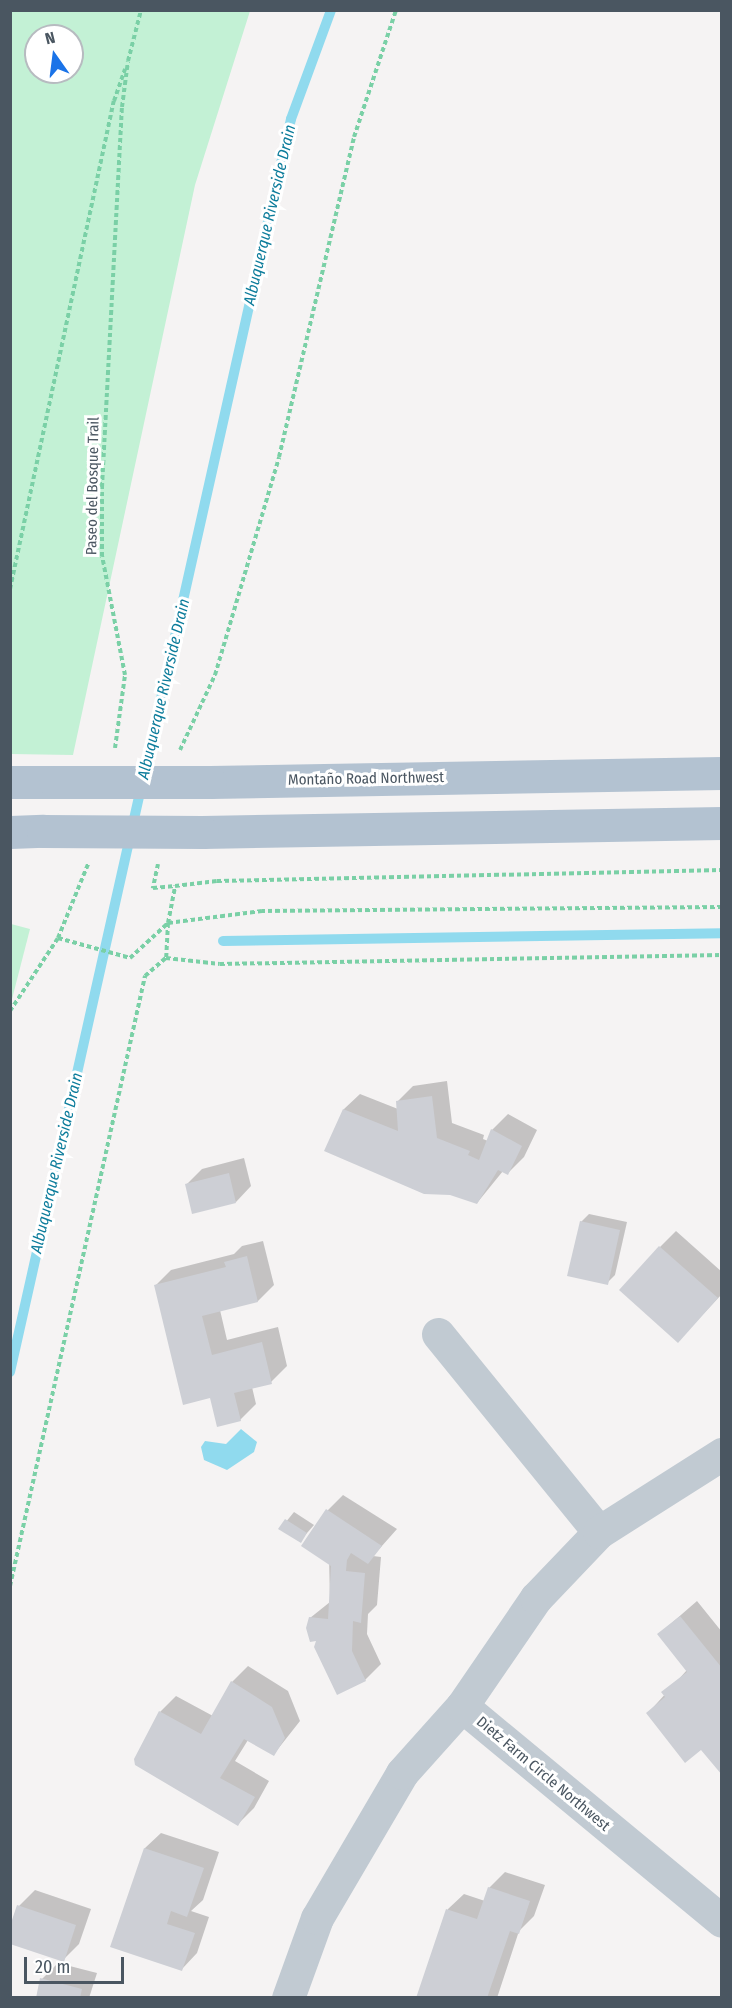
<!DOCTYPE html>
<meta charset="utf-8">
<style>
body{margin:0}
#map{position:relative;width:732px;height:2008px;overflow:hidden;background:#f5f3f3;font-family:"Fira Sans Condensed",sans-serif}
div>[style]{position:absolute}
.green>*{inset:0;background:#c3f1d5}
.water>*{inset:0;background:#90daee}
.shadow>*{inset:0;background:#0003}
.stream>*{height:10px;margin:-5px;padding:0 5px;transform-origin:5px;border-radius:5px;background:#90daee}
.building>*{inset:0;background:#cdcfd5}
.path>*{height:4px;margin-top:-2px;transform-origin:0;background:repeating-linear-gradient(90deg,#7ad0a6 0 4.5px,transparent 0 7.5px)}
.street>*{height:33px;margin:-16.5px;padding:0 16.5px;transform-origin:16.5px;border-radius:16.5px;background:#c1cad2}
.primary>*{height:33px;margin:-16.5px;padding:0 16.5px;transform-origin:16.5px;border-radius:16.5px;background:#b3c2d1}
.primary-bridge>*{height:33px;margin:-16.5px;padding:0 16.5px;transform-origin:16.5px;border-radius:16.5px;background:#b3c2d1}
span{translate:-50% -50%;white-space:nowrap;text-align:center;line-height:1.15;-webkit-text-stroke:6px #fff;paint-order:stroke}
.street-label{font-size:15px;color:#4a5661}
.water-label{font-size:16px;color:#0c7c9b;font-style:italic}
.frame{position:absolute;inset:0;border:12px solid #4a5661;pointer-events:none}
.north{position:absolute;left:24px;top:24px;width:60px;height:60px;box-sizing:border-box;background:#fff;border:2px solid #b7bbc0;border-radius:50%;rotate:346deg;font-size:16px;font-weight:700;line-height:24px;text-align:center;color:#4a5661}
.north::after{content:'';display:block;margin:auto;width:21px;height:27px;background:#1a73e8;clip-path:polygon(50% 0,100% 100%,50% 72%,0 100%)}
.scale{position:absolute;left:24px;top:1957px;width:100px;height:27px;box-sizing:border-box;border:3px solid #4a5661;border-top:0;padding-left:8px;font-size:18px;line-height:21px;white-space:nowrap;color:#4a5661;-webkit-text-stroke:4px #fff;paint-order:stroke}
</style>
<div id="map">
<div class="green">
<i style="clip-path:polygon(evenodd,11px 10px,250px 11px,195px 185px,73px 755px,11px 754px,11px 10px,36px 36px,72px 36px,72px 72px,36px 72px,36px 36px)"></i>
<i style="clip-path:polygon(11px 924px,30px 929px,11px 1003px,10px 924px)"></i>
</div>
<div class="water">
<i style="clip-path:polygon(241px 1429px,257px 1442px,254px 1452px,227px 1470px,204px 1460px,201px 1447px,205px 1441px,226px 1444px)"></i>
</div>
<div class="shadow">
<i style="clip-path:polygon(447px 1081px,452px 1123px,484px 1135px,483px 1139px,488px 1141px,492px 1130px,508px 1114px,537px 1130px,524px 1157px,508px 1173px,503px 1171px,477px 1203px,326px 1150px,344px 1109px,360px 1094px,398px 1109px,397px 1102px,413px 1086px)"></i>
<i style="clip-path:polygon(244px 1158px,251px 1186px,236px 1202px,186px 1185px,202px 1169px)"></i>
<i style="clip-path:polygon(589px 1214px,627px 1222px,615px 1275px,607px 1283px,581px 1222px)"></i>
<i style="clip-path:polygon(676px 1231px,722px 1272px,722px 1294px,678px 1341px,660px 1247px)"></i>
<i style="clip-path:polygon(263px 1241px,274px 1285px,258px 1301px,220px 1310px,227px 1340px,278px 1327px,287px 1366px,271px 1382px,252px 1387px,256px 1404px,240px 1420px,211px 1397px,155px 1286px,171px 1270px,234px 1254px,242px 1246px)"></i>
<i style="clip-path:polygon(343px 1495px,397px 1529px,373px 1556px,381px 1557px,377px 1605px,368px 1614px,367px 1634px,381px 1664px,365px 1680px,318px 1639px,310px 1618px,330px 1602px,328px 1510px)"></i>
<i style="clip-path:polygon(294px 1512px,314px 1525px,300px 1541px,281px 1528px)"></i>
<i style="clip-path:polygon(697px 1601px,722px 1632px,722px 1773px,702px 1748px,648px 1713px,687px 1670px,659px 1634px)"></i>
<i style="clip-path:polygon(248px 1666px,288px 1691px,300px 1721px,274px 1754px,248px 1740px,235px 1761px,269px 1781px,254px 1808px,238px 1824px,160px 1712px,176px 1696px,213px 1716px,232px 1682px)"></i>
<i style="clip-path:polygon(161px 1833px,219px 1852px,203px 1900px,191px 1911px,209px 1917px,197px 1953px,182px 1969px,112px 1946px,145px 1848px)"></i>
<i style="clip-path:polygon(505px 1872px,545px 1885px,534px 1916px,519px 1931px,497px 1998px,418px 1998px,448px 1909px,464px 1894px,485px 1901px,489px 1888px)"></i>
<i style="clip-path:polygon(35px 1890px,91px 1909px,79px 1944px,63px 1960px,19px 1906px)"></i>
<i style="clip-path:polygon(58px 1963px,97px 1973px,89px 1998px,37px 1998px,42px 1979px)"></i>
</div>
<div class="stream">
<i style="left:223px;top:941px;width:499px;rotate:-0.9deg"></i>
<i style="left:10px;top:1372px;width:1284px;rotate:-77.36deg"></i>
<i style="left:291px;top:119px;width:116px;rotate:-69.8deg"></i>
</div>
<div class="building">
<i style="clip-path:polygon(432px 1096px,437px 1138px,470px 1151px,468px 1155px,479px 1160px,491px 1129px,522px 1146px,508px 1175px,498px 1170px,477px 1204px,450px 1195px,424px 1194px,324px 1151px,343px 1109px,398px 1131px,396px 1101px)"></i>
<i style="clip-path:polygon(229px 1173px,236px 1203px,192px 1214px,185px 1184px)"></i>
<i style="clip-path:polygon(580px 1221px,620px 1230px,608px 1285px,567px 1276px)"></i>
<i style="clip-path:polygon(659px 1246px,718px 1298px,678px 1343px,619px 1290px)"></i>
<i style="clip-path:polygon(247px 1256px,258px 1302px,202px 1316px,212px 1355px,262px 1342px,272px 1384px,234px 1393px,241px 1421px,217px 1427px,210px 1398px,183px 1405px,154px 1285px,226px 1267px,224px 1262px)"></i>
<i style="clip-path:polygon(326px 1509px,382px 1546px,368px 1564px,351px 1553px,347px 1560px,346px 1571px,365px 1573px,361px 1623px,353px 1621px,352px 1651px,366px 1681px,337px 1695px,314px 1647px,316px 1641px,310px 1642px,306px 1628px,309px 1617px,328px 1619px,331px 1566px,301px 1546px)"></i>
<i style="clip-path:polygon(285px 1519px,307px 1533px,301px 1543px,278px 1529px)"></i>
<i style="clip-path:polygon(680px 1616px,722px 1668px,722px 1775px,701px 1750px,685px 1763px,646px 1713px,665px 1697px,661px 1692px,687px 1672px,657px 1634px)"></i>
<i style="clip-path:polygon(231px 1681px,272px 1707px,285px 1738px,274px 1756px,244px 1739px,220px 1778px,255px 1797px,238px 1826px,135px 1765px,134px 1759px,159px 1711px,201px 1734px)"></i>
<i style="clip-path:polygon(144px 1848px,204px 1868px,187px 1917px,171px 1911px,167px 1924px,195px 1933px,182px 1971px,110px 1947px)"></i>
<i style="clip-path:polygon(488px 1887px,530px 1901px,519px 1934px,510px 1931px,487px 1998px,416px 1998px,446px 1909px,477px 1919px)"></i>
<i style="clip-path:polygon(17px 1905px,76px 1925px,64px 1962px,10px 1944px,10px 1926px)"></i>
<i style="clip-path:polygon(40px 1978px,82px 1989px,80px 1998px,36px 1998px)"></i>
</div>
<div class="path">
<i style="left:10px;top:589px;width:499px;rotate:-78deg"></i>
<i style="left:114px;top:101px;width:34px;rotate:-71deg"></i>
<i style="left:115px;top:748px;width:74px;rotate:-82.2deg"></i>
<i style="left:125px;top:675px;width:121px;rotate:-100.9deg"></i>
<i style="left:102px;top:556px;width:69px;rotate:-90deg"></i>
<i style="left:102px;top:487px;width:381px;rotate:-87deg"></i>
<i style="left:122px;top:107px;width:46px;rotate:-82.6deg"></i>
<i style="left:128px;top:61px;width:53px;rotate:-75.7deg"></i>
<i style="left:180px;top:750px;width:83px;rotate:-65deg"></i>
<i style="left:215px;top:675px;width:227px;rotate:-73.6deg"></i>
<i style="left:279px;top:457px;width:329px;rotate:-76.8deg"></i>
<i style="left:354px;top:137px;width:134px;rotate:-71.7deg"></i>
<i style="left:158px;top:864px;width:25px;rotate:102deg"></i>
<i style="left:153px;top:888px;width:22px;rotate:-5deg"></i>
<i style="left:722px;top:907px;width:460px;rotate:179.5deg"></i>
<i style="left:262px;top:911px;width:95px;rotate:172.7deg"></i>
<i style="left:168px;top:923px;width:35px;rotate:93deg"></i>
<i style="left:166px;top:958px;width:54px;rotate:6.3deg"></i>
<i style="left:220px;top:964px;width:502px;rotate:-1.03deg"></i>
<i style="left:58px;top:938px;width:75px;rotate:15.5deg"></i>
<i style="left:130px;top:958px;width:52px;rotate:-42.6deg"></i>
<i style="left:168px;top:923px;width:38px;rotate:-79deg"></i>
<i style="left:175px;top:886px;width:42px;rotate:-6.8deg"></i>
<i style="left:217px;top:881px;width:505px;rotate:-1.25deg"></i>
<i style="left:10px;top:1011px;width:87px;rotate:-56.7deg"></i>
<i style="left:58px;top:938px;width:80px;rotate:-67.9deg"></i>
<i style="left:10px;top:1586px;width:625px;rotate:-77.52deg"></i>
<i style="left:145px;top:976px;width:28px;rotate:-41deg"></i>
</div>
<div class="street">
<i style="left:438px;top:1334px;width:255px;rotate:50.9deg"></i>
<i style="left:462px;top:1706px;width:337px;rotate:39.6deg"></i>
<i style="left:288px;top:1998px;width:85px;rotate:-70.1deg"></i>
<i style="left:317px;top:1918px;width:168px;rotate:-59.6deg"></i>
<i style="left:402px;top:1773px;width:90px;rotate:-48.2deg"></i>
<i style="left:462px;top:1706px;width:131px;rotate:-55.6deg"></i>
<i style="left:536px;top:1598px;width:91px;rotate:-46.3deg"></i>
<i style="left:599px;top:1532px;width:146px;rotate:-32.4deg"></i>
</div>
<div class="primary">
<i style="left:10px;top:782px;width:45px"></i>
<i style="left:210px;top:782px;width:512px;rotate:-1.01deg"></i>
<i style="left:10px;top:832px;width:33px;rotate:-2deg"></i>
<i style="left:202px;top:832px;width:520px;rotate:-0.99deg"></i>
</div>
<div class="primary-bridge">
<i style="left:55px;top:782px;width:155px"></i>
<i style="left:43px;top:831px;width:159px;rotate:0.4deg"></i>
</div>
<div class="street-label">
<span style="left:93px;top:486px;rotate:-89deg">Paseo del Bosque Trail</span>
<span style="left:366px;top:779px;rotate:-1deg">Montaño Road Northwest</span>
<span style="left:543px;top:1774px;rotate:40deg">Dietz Farm Circle Northwest</span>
</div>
<div class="water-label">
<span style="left:270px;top:215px;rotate:-77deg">Albuquerque Riverside Drain</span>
<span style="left:164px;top:689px;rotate:-77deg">Albuquerque Riverside Drain</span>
<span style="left:57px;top:1163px;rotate:-77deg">Albuquerque Riverside Drain</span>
</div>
<div class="frame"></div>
<div class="north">N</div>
<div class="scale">20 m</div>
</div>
